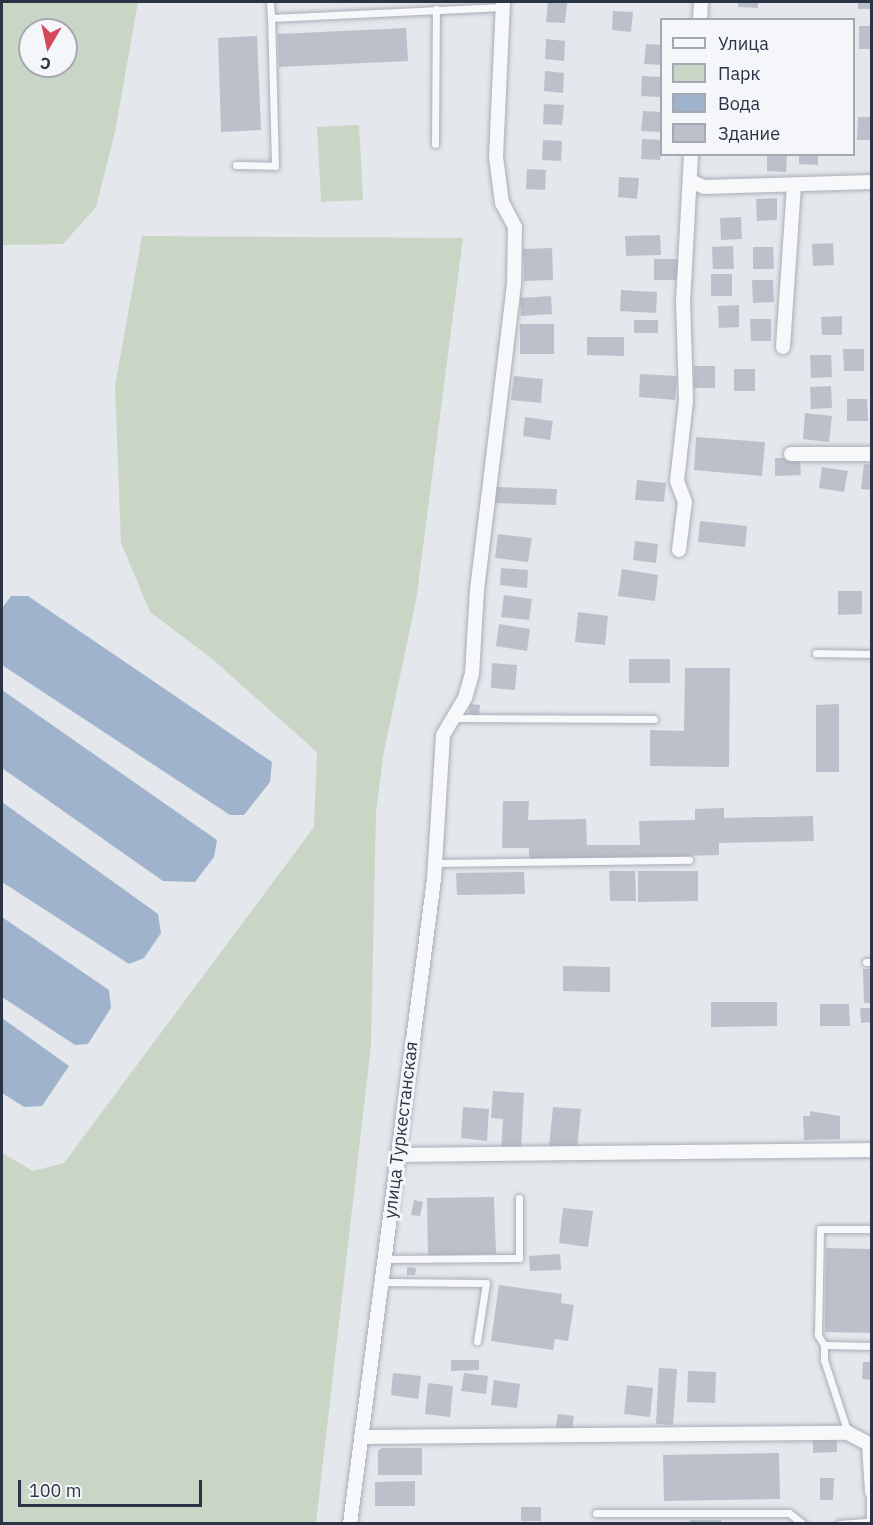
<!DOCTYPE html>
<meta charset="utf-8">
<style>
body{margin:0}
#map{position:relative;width:873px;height:1525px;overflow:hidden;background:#e4e7ec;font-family:"IBM Plex Sans",sans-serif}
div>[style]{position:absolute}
.green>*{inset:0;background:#c9d6c5}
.water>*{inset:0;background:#9fb4cc}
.building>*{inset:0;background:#bbc0ca}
.roads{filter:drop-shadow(0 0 2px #a9aeb7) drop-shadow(0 0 2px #a9aeb7)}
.service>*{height:7px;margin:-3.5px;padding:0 3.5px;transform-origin:3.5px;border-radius:3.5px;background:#f7f8fa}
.minor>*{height:14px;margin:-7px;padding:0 7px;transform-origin:7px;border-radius:7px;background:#f7f8fa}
span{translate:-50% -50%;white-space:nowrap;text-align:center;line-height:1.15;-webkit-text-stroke:6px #f4f6f9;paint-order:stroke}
.street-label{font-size:18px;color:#2b3445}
.frame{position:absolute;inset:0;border:3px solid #2b3445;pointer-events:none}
.legend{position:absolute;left:660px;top:18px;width:195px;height:138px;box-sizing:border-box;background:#f4f6f9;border:2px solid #a4a8b1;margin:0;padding:8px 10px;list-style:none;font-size:18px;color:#2b3445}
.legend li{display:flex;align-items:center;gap:12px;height:30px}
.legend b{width:30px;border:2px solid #a4a8b1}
.north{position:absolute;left:18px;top:18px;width:60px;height:60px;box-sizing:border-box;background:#f4f6f9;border:2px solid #a4a8b1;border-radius:50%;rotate:189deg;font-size:16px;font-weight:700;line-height:24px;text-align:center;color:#2b3445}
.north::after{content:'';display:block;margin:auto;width:21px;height:27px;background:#d1495b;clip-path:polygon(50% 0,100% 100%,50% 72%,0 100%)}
.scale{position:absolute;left:18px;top:1480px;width:184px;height:27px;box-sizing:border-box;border:3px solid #2b3445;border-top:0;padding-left:8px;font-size:18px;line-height:21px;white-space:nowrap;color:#2b3445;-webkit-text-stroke:4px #f4f6f9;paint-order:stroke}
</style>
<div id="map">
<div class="green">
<i style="clip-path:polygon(evenodd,2px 2px,138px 2px,115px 132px,96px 207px,63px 244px,2px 245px,2px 2px,30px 30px,66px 30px,66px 66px,30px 66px,30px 30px)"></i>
<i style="clip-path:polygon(359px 125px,363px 200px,321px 202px,317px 127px)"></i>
<i style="clip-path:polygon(142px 236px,463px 238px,416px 601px,384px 751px,376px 812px,371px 1045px,316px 1523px,2px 1523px,2px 1153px,33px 1171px,64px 1163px,314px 827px,317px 752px,211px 658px,150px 612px,121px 543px,115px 386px)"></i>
</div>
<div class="water">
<i style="clip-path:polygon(11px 596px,28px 596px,272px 762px,270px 782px,244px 815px,230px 815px,2px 665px,2px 608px)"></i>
<i style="clip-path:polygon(2px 690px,217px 840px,214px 857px,195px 882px,163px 881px,2px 768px)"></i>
<i style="clip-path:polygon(2px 802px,158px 914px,161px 933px,144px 958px,129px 964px,2px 882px)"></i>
<i style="clip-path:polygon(2px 917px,109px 990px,111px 1008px,88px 1044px,75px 1045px,2px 997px)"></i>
<i style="clip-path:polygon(2px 1018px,69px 1066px,42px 1106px,24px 1107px,2px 1093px)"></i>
</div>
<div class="building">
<i style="clip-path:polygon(548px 2px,567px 3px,565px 23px,546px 22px)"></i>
<i style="clip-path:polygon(738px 2px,758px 2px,758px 8px,738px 7px)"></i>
<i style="clip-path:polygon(858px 2px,872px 2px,872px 9px,858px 9px)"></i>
<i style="clip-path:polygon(613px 11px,633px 12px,631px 32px,612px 30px)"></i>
<i style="clip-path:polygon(859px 26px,872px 26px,872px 49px,859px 49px)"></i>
<i style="clip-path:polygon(406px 28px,408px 61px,279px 67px,278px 34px)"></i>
<i style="clip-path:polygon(257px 36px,261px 130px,221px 132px,218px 38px)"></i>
<i style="clip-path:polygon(546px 39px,565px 41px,564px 61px,545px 59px)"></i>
<i style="clip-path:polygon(646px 44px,662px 45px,662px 65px,644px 64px)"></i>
<i style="clip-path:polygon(545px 71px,564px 73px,563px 93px,544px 91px)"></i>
<i style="clip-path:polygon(642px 76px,661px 77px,660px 97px,641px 96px)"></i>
<i style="clip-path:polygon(544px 104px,564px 105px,562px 125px,543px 124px)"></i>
<i style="clip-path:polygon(643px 111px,662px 112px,660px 132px,641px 131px)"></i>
<i style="clip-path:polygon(858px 117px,872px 117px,872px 140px,857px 140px)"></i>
<i style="clip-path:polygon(642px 139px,662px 140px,660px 160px,641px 159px)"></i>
<i style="clip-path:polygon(543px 140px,562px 141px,561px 161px,542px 160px)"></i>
<i style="clip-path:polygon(767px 154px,787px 154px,786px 172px,767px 171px)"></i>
<i style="clip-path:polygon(799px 154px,818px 154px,818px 165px,799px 164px)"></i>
<i style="clip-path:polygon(527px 169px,546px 170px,545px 190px,526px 189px)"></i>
<i style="clip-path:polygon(619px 177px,639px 178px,637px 199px,618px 197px)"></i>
<i style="clip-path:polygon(777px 198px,777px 220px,757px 221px,756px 199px)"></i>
<i style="clip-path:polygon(741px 217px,742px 239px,721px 240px,720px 218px)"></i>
<i style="clip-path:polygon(660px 235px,661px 255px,626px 256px,625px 236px)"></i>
<i style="clip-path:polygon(833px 243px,834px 265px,813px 266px,812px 244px)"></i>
<i style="clip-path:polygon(733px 246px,734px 269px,713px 269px,712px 247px)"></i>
<i style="clip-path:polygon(753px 247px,773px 247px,774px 269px,753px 269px)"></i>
<i style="clip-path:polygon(552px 248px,553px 280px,524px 281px,523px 249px)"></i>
<i style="clip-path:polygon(654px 259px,679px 259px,679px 280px,654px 280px)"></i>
<i style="clip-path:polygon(711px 274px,732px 274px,732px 296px,711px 296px)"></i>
<i style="clip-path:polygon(752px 280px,773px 280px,774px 302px,753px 303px)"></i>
<i style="clip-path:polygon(621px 290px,657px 292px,656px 313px,620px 311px)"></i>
<i style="clip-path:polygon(551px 296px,552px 314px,521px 316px,520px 298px)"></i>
<i style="clip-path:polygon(739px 305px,739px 327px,719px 328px,718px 306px)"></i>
<i style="clip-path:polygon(842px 316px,842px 335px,822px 335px,821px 317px)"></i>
<i style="clip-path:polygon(750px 319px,771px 319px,771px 341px,751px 341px)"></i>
<i style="clip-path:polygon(634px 320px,658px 320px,658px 333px,634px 333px)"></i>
<i style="clip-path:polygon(520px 324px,554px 324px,554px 354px,520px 354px)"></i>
<i style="clip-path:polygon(587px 337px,624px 337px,624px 356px,587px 355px)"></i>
<i style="clip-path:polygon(843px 349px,864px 349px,864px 371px,844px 371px)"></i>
<i style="clip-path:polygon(810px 355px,831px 355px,832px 377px,811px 378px)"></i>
<i style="clip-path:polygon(694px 366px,715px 366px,715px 388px,694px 388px)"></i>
<i style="clip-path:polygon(734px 369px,755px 369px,755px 391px,734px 391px)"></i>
<i style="clip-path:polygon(640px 374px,677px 376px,675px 400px,639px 397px)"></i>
<i style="clip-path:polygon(514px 376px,543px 379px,541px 403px,511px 400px)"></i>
<i style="clip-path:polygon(831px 386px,832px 408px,811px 409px,810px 387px)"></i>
<i style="clip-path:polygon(847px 399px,867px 399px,868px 421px,847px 421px)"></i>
<i style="clip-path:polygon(805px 413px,832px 416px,829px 442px,803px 439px)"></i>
<i style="clip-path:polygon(525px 417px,553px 421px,550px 440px,523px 436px)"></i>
<i style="clip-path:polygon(696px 437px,765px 442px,762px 476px,694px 470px)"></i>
<i style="clip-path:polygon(775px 458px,800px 458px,801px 475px,775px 476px)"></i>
<i style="clip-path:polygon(864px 464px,872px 465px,872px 490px,861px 489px)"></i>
<i style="clip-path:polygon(822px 467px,848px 471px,844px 492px,819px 488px)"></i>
<i style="clip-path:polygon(637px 480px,666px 483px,664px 502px,635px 500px)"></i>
<i style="clip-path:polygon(496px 487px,557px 489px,556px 505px,495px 503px)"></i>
<i style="clip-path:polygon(700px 521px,747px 526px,745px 547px,698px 542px)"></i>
<i style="clip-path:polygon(498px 534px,532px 538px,528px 562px,495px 558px)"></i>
<i style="clip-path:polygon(635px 541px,658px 544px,656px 563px,633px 560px)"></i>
<i style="clip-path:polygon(501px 568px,528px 570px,527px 588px,500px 585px)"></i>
<i style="clip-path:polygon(622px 569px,658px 575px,655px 601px,618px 596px)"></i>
<i style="clip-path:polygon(838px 591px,862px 591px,862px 614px,838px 615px)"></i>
<i style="clip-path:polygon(504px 595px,532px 599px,529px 620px,501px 617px)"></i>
<i style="clip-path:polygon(578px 612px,608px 616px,605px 645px,575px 642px)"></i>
<i style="clip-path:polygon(499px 624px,530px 629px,527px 651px,496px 646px)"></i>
<i style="clip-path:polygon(629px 659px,670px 659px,670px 683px,629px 683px)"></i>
<i style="clip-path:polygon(492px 663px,517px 665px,515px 690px,491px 688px)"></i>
<i style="clip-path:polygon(685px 668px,730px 668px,729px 767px,650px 766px,650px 730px,684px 731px)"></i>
<i style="clip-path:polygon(470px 704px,480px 705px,479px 715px,469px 714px)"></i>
<i style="clip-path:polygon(839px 704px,839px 772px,816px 772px,816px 705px)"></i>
<i style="clip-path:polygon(503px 801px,529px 801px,528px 820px,586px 819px,587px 845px,640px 845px,639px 821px,695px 820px,695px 809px,724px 808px,724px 818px,813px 816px,814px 841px,719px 843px,719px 855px,529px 860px,529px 848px,502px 848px)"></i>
<i style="clip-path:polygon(609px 871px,635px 871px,636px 901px,610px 901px)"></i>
<i style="clip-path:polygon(638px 871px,698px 871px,698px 901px,638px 902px)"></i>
<i style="clip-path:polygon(524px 872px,525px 894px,457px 895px,456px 873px)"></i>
<i style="clip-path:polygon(563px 966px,610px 967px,610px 992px,563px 991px)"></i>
<i style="clip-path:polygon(863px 969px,872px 969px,872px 1003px,864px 1003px)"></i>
<i style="clip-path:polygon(711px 1002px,777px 1002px,777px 1026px,711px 1027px)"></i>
<i style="clip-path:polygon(820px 1004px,849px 1004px,850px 1026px,820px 1026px)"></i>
<i style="clip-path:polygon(860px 1008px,872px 1008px,872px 1022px,861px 1023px)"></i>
<i style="clip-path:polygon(493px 1091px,524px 1093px,521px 1150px,501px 1149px,503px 1119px,491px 1118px)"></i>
<i style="clip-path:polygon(463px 1107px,489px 1109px,487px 1141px,461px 1138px)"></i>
<i style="clip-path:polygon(553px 1107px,581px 1109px,577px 1150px,549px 1147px)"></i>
<i style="clip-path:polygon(810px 1111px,840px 1116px,840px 1139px,804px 1140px,803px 1116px,810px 1116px)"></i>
<i style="clip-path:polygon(494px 1197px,496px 1254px,428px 1256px,427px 1198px)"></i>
<i style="clip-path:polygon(414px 1200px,423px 1202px,420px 1216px,411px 1215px)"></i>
<i style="clip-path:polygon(563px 1208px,593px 1211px,588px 1247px,559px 1243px)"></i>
<i style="clip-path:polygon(826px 1248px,872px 1249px,872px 1333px,825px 1332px)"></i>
<i style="clip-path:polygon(560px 1254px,561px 1270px,530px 1271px,529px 1256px)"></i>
<i style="clip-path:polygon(407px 1267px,416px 1268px,415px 1275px,407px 1275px)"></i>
<i style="clip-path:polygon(499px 1285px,562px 1294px,561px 1303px,574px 1305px,568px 1341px,555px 1339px,553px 1350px,491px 1341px)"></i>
<i style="clip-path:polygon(451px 1360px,479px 1360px,479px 1370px,451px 1371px)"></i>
<i style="clip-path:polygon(863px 1362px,872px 1362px,872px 1380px,862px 1379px)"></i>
<i style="clip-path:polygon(659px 1368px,677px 1369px,673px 1425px,656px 1424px)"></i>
<i style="clip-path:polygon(688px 1371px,716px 1372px,715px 1403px,687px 1402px)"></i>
<i style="clip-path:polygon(393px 1373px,421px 1376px,418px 1399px,391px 1395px)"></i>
<i style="clip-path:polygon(464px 1373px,488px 1376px,486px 1394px,461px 1391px)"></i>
<i style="clip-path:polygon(494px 1380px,520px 1384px,517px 1408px,491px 1405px)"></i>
<i style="clip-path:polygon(428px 1383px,453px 1386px,450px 1417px,425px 1414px)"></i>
<i style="clip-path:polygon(627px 1385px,653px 1388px,650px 1417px,624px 1414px)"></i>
<i style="clip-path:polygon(558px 1414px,574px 1416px,572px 1430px,556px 1427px)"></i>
<i style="clip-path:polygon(813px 1440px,837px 1440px,837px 1452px,813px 1453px)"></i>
<i style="clip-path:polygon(382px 1448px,422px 1448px,422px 1475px,378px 1475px,378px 1451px)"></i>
<i style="clip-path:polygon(779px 1453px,780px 1499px,664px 1501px,663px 1455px)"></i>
<i style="clip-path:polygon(820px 1478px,834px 1478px,833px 1500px,820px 1500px)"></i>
<i style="clip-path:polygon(415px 1481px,415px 1506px,375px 1506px,375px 1482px)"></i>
<i style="clip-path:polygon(521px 1507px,541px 1507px,541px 1521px,521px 1521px)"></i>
<i style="clip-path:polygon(690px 1520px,721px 1520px,721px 1524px,690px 1524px)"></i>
</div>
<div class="roads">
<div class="service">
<i style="left:270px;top:2px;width:16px;rotate:86deg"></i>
<i style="left:435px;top:144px;width:135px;rotate:-89.6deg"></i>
<i style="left:236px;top:165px;width:39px;rotate:1deg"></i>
<i style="left:275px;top:166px;width:148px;rotate:-91.5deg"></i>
<i style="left:271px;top:18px;width:232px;rotate:-2.7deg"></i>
<i style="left:816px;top:653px;width:56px;rotate:1deg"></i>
<i style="left:452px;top:718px;width:202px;rotate:0.3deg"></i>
<i style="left:435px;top:863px;width:254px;rotate:-0.7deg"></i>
<i style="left:866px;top:962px;width:6px"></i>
<i style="left:384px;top:1259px;width:135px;rotate:-0.4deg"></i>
<i style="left:519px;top:1258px;width:60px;rotate:-90deg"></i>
<i style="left:381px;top:1282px;width:105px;rotate:0.5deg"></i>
<i style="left:486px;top:1283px;width:59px;rotate:98.8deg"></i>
<i style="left:824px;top:1345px;width:12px;rotate:-121deg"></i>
<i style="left:818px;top:1335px;width:106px;rotate:-88.9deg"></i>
<i style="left:820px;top:1229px;width:52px"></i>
<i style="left:848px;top:1433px;width:77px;rotate:-108.2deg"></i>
<i style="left:824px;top:1360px;width:15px;rotate:-90deg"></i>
<i style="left:824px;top:1345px;width:48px;rotate:1.2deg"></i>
<i style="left:596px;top:1513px;width:193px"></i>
<i style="left:789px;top:1513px;width:18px;rotate:38deg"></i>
<i style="left:839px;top:1524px;width:31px;rotate:-4deg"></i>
<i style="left:870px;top:1522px;width:30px;rotate:-90deg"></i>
</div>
<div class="minor">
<i style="left:700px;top:20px;width:18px;rotate:-87deg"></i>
<i style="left:690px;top:181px;width:15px;rotate:23deg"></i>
<i style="left:704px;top:187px;width:168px;rotate:-1.7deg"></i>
<i style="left:783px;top:347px;width:163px;rotate:-86.1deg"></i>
<i style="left:791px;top:454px;width:81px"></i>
<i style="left:679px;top:550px;width:48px;rotate:-82.9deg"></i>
<i style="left:685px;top:502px;width:22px;rotate:-111deg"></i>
<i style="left:677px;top:481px;width:81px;rotate:-83.6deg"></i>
<i style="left:686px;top:401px;width:99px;rotate:-91.7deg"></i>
<i style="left:683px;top:302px;width:148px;rotate:-86.9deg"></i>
<i style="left:398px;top:1155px;width:474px;rotate:-0.6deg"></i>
<i style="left:361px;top:1437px;width:487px;rotate:-0.5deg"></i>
<i style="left:848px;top:1433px;width:24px;rotate:28deg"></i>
<i style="left:869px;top:1444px;width:48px;rotate:86.4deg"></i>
<i style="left:350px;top:1524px;width:650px;rotate:-82.58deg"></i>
<i style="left:434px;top:879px;width:144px;rotate:-86.4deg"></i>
<i style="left:443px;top:735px;width:43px;rotate:-59.3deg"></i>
<i style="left:465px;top:698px;width:25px;rotate:-74deg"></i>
<i style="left:472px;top:674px;width:84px;rotate:-86.6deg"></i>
<i style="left:477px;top:590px;width:308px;rotate:-83.1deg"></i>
<i style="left:514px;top:284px;width:57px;rotate:-89deg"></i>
<i style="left:515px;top:227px;width:27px;rotate:-118deg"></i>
<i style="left:502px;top:203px;width:46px;rotate:-97.4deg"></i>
<i style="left:496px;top:157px;width:155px;rotate:-87.4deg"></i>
</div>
</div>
<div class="street-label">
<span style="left:401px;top:1130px;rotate:-83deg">улица Туркестанская</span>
</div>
<div class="frame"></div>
<ul class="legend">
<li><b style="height:8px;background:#f7f8fa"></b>Улица</li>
<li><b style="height:16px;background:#c9d6c5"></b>Парк</li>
<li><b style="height:16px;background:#9fb4cc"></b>Вода</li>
<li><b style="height:16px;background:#bbc0ca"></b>Здание</li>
</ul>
<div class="north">С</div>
<div class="scale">100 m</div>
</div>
